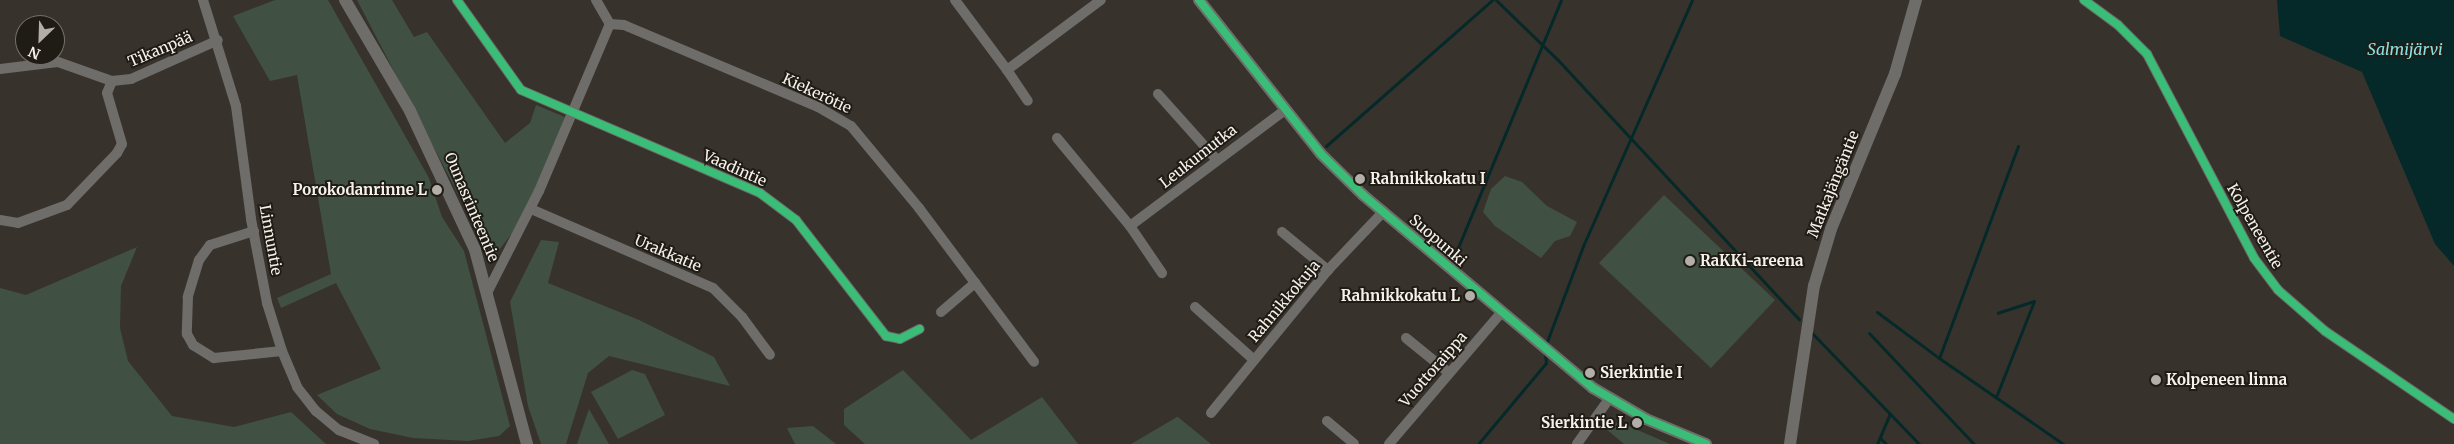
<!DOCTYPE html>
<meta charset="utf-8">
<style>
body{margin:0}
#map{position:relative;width:2454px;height:444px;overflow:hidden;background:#37332c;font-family:Merriweather,serif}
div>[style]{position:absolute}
.green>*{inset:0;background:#405042}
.water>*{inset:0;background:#052929}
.stream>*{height:3px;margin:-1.5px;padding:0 1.5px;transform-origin:1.5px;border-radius:1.5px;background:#052929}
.minor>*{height:10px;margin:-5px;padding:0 5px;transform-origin:5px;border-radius:5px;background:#6e6d6a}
.tertiary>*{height:12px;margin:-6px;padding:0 6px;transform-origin:6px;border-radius:6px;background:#6e6d6a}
.cycleway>*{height:8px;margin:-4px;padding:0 4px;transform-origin:4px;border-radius:4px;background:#3abd76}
.dots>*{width:14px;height:14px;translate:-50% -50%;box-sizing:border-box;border:2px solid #1f1c16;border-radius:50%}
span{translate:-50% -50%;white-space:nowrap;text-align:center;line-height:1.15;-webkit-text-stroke:4px #1f1c16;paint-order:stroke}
.street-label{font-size:15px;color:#f6f1e9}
.poi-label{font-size:15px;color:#f6f1e9;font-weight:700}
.left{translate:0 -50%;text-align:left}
.right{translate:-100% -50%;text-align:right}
.water-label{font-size:16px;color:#89e1e2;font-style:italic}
.north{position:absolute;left:15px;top:15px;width:50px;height:50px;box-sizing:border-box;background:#1f1c16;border:1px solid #75716a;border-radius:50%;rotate:204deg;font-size:14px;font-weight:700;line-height:20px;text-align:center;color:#f6f1e9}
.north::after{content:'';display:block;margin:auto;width:18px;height:22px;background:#b3aea7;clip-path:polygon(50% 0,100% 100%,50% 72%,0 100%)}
</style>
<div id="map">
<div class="green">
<i style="clip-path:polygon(275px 0,328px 0,429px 178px,442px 217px,464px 251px,510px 426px,499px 436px,468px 441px,413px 438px,370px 429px,337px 414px,317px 395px,381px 369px,336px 283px,281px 308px,277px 298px,331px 274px,297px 75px,270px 81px,233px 16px)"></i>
<i style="clip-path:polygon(357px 0,392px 0,414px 37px,427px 32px,505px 143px,530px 123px,536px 105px,565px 117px,531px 209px,492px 259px)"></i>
<i style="clip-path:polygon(1505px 176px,1522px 182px,1547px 206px,1577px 222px,1570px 236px,1555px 241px,1541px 258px,1495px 226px,1483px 212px,1491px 189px)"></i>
<i style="clip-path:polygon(1664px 195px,1775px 300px,1711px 368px,1599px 263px)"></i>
<i style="clip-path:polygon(541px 240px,559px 242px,548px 283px,639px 320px,714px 357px,730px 386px,609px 356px,588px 373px,566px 444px,541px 444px,528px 406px,510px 302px)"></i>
<i style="clip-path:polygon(137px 247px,121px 286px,120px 328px,128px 361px,172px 416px,234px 427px,291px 412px,326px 444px,0 444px,0 288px,26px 295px)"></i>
<i style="clip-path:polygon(632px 370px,645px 374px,665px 415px,618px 439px,591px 392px)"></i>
<i style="clip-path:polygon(903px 370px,971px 440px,1042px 397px,1078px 444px,865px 444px,844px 425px,844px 409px)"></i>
<i style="clip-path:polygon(589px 409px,609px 444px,577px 444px)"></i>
<i style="clip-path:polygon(1178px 417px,1211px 444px,1131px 444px,1177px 417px)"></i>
<i style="clip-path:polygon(1619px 422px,1670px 444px,1624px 444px,1605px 428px)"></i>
<i style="clip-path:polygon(813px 426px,836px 444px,795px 444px,787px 428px)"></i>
</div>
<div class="water">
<i style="clip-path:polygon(2277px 0,2454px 0,2454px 266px,2435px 244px,2362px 72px,2280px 36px)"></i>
</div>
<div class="stream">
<i style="left:1496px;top:0;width:86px;rotate:44.1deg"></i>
<i style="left:1558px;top:60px;width:354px;rotate:47.1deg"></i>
<i style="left:1326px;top:146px;width:221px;rotate:-41.3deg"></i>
<i style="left:2018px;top:146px;width:226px;rotate:110.4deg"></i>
<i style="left:1939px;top:358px;width:151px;rotate:34.7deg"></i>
<i style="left:1454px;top:257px;width:278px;rotate:-67.4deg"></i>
<i style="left:1877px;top:312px;width:77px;rotate:36.6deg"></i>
<i style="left:1811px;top:332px;width:156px;rotate:46deg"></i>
<i style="left:1869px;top:333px;width:153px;rotate:46.6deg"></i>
<i style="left:1546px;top:344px;width:105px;rotate:-69.3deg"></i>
<i style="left:1583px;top:246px;width:269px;rotate:-66.1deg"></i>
<i style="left:1996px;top:397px;width:103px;rotate:-68.4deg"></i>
<i style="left:2034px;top:301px;width:38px;rotate:162deg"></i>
<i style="left:1880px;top:438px;width:8px;rotate:45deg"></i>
<i style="left:1479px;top:443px;width:104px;rotate:-50.1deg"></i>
<i style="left:1546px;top:363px;width:10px;rotate:-96deg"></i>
<i style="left:1877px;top:444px;width:33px;rotate:-67deg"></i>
</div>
<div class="minor">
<i style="left:203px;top:0;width:111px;rotate:72.7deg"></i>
<i style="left:236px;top:106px;width:114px;rotate:82.4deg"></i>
<i style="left:251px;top:219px;width:86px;rotate:79.2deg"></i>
<i style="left:267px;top:303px;width:50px;rotate:72.6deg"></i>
<i style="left:282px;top:351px;width:39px;rotate:67deg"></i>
<i style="left:297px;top:387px;width:31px;rotate:52deg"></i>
<i style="left:316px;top:411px;width:30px;rotate:40deg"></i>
<i style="left:339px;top:430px;width:38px;rotate:22deg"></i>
<i style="left:457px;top:0;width:110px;rotate:54.6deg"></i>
<i style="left:521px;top:90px;width:260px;rotate:23.3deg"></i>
<i style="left:760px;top:193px;width:45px;rotate:36.9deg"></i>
<i style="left:796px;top:220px;width:147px;rotate:52.2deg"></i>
<i style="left:886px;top:336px;width:14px;rotate:12deg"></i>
<i style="left:900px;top:339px;width:22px;rotate:-27deg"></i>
<i style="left:596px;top:0;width:28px;rotate:60deg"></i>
<i style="left:610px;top:24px;width:14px;rotate:4deg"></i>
<i style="left:624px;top:25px;width:211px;rotate:22.9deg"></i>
<i style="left:818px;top:107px;width:38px;rotate:30deg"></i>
<i style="left:851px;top:126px;width:107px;rotate:50.3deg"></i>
<i style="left:919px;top:208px;width:192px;rotate:53.2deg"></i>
<i style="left:955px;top:0;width:87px;rotate:53.4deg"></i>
<i style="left:1007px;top:70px;width:117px;rotate:-36.7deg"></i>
<i style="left:2084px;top:0;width:42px;rotate:36.3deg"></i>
<i style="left:2118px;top:25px;width:41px;rotate:45deg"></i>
<i style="left:2147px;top:54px;width:230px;rotate:62.3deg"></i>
<i style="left:2254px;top:258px;width:40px;rotate:53deg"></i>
<i style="left:2278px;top:290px;width:62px;rotate:41.1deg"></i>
<i style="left:2325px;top:331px;width:156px;rotate:34.3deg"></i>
<i style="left:0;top:69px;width:58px;rotate:-6.9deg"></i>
<i style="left:58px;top:62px;width:57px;rotate:19.4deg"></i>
<i style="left:112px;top:81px;width:19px;rotate:-6deg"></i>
<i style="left:131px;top:79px;width:95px;rotate:-24.1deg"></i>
<i style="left:1007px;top:70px;width:37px;rotate:56deg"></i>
<i style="left:1158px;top:94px;width:89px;rotate:48.2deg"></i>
<i style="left:1057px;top:138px;width:114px;rotate:50.3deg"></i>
<i style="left:1130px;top:226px;width:57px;rotate:55.8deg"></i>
<i style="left:531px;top:209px;width:198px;rotate:23.5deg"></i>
<i style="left:713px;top:288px;width:41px;rotate:45deg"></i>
<i style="left:742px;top:317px;width:47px;rotate:53.6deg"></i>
<i style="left:0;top:220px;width:18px;rotate:9deg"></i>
<i style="left:18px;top:223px;width:52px;rotate:-20.2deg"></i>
<i style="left:67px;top:205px;width:72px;rotate:-46.1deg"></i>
<i style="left:117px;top:153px;width:10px;rotate:-61deg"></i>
<i style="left:122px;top:144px;width:53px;rotate:-106.4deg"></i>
<i style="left:107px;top:93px;width:13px;rotate:-67deg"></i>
<i style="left:1130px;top:226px;width:194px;rotate:-36.8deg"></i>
<i style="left:254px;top:231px;width:46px;rotate:162.3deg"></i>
<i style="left:210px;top:245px;width:19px;rotate:126deg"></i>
<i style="left:199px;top:260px;width:39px;rotate:107deg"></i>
<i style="left:188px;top:297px;width:37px;rotate:92deg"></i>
<i style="left:187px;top:334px;width:13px;rotate:61deg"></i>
<i style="left:193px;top:345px;width:25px;rotate:32deg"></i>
<i style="left:214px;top:358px;width:68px;rotate:-5.9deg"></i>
<i style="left:1282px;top:232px;width:60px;rotate:39.6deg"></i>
<i style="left:488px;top:291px;width:112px;rotate:-63deg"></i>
<i style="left:539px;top:191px;width:181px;rotate:-67deg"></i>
<i style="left:1195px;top:307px;width:79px;rotate:41.9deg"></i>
<i style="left:941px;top:312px;width:45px;rotate:-40.5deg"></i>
<i style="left:1406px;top:338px;width:55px;rotate:39.1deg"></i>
<i style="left:1211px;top:413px;width:185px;rotate:-50.7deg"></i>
<i style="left:1328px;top:270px;width:81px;rotate:-46.5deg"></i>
<i style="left:1327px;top:421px;width:35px;rotate:40deg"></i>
<i style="left:1389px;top:444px;width:172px;rotate:-49.5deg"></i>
<i style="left:1577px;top:444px;width:55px;rotate:-54.6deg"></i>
</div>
<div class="tertiary">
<i style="left:345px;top:0;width:129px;rotate:59.6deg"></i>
<i style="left:410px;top:111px;width:153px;rotate:64.9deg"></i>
<i style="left:475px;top:250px;width:201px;rotate:75deg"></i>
<i style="left:1199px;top:0;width:196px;rotate:51.6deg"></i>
<i style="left:1321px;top:154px;width:59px;rotate:44.3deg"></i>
<i style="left:1363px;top:195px;width:300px;rotate:40deg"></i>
<i style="left:1593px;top:388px;width:61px;rotate:30.3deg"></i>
<i style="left:1646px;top:419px;width:65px;rotate:22.6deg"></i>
<i style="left:1790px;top:444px;width:160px;rotate:-81.4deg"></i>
<i style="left:1814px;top:286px;width:59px;rotate:-73.4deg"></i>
<i style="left:1831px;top:229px;width:168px;rotate:-67.6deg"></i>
<i style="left:1895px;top:74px;width:77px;rotate:-74.2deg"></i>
</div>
<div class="cycleway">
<i style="left:457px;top:0;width:110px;rotate:54.6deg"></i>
<i style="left:521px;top:90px;width:260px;rotate:23.3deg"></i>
<i style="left:760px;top:193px;width:45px;rotate:36.9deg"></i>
<i style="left:796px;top:220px;width:147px;rotate:52.2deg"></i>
<i style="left:886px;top:336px;width:14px;rotate:12deg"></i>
<i style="left:900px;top:339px;width:22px;rotate:-27deg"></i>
<i style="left:1199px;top:0;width:196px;rotate:51.6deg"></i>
<i style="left:1321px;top:154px;width:59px;rotate:44.3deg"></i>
<i style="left:1363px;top:195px;width:300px;rotate:40deg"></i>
<i style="left:1593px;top:388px;width:61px;rotate:30.3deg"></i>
<i style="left:1646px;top:419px;width:65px;rotate:22.6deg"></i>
<i style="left:2084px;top:0;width:42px;rotate:36.3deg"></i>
<i style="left:2118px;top:25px;width:41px;rotate:45deg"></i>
<i style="left:2147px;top:54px;width:230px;rotate:62.3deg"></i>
<i style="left:2254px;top:258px;width:40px;rotate:53deg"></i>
<i style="left:2278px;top:290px;width:62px;rotate:41.1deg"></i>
<i style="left:2325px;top:331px;width:156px;rotate:34.3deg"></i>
</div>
<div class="dots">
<i style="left:1360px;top:179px;background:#b3aea7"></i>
<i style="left:437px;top:190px;background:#b3aea7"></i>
<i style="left:1690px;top:261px;background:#b3aea7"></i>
<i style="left:1470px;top:296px;background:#b3aea7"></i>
<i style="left:1590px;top:373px;background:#b3aea7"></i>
<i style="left:2156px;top:380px;background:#b3aea7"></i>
<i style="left:1637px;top:423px;background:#b3aea7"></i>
</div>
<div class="street-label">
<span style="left:160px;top:49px;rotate:-23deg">Tikanpää</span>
<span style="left:817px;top:93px;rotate:25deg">Kiekerötie</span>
<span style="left:1198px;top:156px;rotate:-38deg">Leukumutka</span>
<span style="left:735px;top:168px;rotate:24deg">Vaadintie</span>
<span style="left:1833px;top:184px;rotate:-68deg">Matkajängäntie</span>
<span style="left:472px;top:207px;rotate:67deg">Ounasrinteentie</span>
<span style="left:2255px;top:226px;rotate:60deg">Kolpeneentie</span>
<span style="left:271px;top:240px;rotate:80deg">Linnuntie</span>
<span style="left:1438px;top:240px;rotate:41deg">Suopunki</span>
<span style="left:668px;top:253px;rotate:23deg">Urakkatie</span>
<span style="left:1284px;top:301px;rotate:-50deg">Rahnikkokuja</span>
<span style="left:1433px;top:369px;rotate:-49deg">Vuottoraippa</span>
</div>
<div class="poi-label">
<span class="left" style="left:1370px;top:179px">Rahnikkokatu I</span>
<span class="right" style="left:427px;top:190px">Porokodanrinne L</span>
<span class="left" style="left:1700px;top:261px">RaKKi-areena</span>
<span class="right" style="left:1460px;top:296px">Rahnikkokatu L</span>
<span class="left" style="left:1600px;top:373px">Sierkintie I</span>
<span class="left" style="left:2166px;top:380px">Kolpeneen linna</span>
<span class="right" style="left:1627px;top:423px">Sierkintie L</span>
</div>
<div class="water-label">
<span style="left:2405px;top:49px">Salmijärvi</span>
</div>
<div class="north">N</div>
</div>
